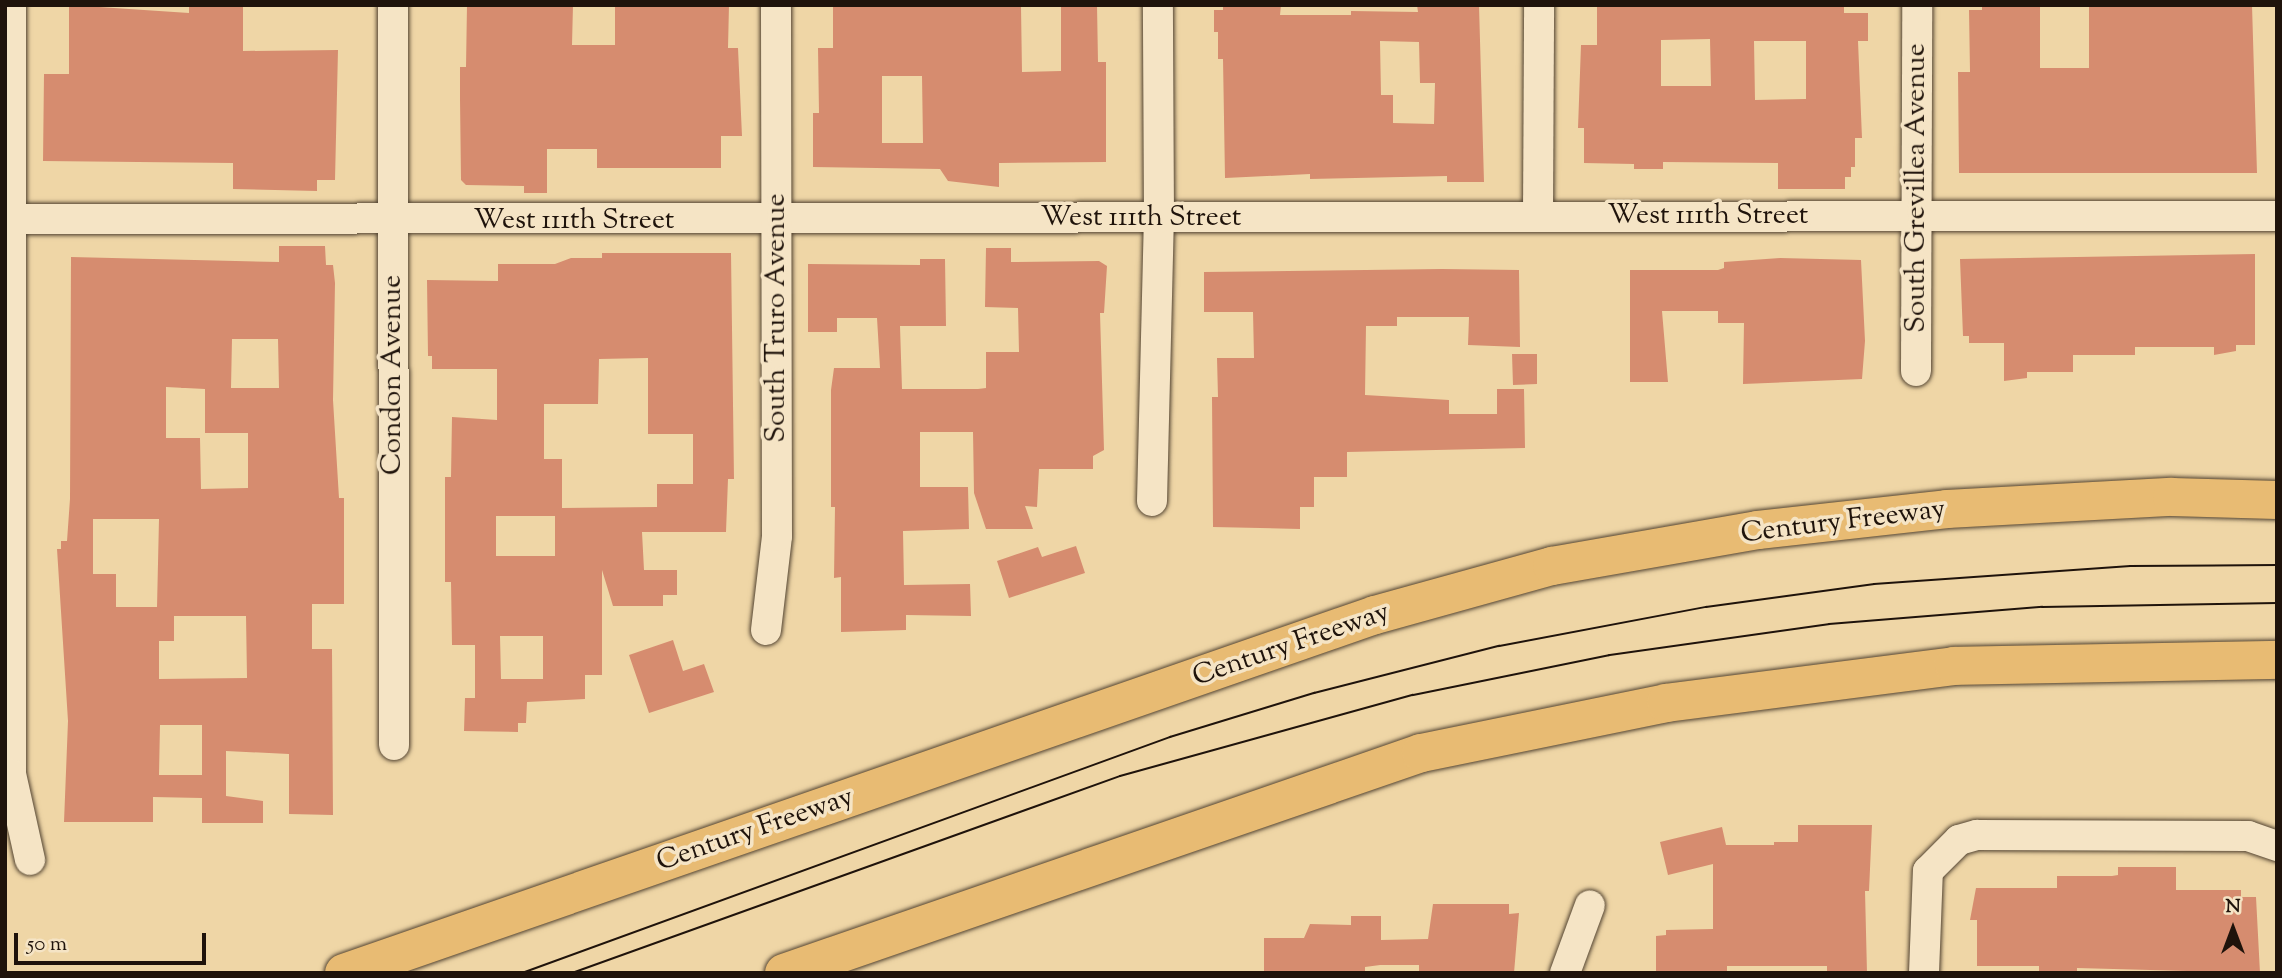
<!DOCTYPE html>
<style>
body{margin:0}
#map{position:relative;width:2282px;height:978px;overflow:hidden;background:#efd6a6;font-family:"Sorts Mill Goudy",serif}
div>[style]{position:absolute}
.building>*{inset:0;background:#d68c6f}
.roads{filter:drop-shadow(0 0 2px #534432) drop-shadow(0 0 2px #534432)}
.minor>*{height:30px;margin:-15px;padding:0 15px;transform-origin:15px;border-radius:15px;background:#f5e4c5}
.motorway>*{height:38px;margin:-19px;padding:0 19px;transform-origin:19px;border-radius:19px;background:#e8bb73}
.tram>*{height:2px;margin:-1px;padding:0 1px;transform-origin:1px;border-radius:1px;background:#1f130b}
span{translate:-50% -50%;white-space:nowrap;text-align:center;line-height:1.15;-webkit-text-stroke:7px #f5e4c5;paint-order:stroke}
.street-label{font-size:28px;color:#1f130b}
.frame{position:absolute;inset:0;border:7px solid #1f130b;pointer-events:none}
.north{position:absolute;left:2198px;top:894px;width:70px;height:70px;-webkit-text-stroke:5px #f5e4c5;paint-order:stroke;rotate:0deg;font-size:19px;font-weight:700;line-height:28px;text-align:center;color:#1f130b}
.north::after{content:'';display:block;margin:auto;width:24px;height:32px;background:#1f130b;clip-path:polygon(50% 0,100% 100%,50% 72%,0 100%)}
.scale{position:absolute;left:14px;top:933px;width:192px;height:32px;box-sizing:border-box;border:4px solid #1f130b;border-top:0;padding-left:9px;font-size:21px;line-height:24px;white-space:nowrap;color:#1f130b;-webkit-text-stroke:5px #f5e4c5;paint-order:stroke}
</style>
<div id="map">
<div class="building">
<i style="clip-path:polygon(69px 5px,189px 13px,189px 5px,243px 5px,243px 51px,338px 50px,335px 180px,317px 180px,317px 191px,233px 189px,233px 163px,43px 161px,44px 74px,69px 74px)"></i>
<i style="clip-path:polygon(467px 5px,573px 5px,572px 45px,615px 45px,615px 5px,729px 5px,728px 48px,738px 48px,742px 136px,721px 136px,721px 168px,597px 168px,597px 149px,547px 149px,547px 193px,524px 193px,524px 186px,466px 185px,461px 180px,460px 99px,460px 67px,466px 67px)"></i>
<i style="clip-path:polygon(evenodd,833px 5px,1021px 7px,1022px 72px,1061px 71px,1061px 5px,1097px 5px,1098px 62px,1106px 62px,1106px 162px,999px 163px,999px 187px,948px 181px,940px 169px,813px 167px,813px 113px,819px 113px,818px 48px,833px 48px,833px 5px,882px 76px,922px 76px,923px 143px,882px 143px,882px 76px)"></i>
<i style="clip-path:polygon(evenodd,1223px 5px,1281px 5px,1280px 15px,1351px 15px,1351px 11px,1418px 12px,1417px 5px,1479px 5px,1484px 182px,1447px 182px,1447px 176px,1310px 179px,1310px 174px,1225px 178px,1223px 59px,1218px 59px,1218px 32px,1214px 32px,1214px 10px,1223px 10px,1223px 5px,1380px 41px,1419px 42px,1420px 83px,1435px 83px,1434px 124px,1393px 123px,1393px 95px,1381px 95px,1380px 41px)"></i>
<i style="clip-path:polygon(evenodd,1844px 5px,1844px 13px,1868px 13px,1868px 41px,1858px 41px,1862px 138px,1855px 138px,1855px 167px,1851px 167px,1851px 177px,1845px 177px,1845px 189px,1778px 189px,1778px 163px,1663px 162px,1663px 169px,1634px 169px,1634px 164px,1584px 163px,1584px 128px,1578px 128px,1581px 45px,1597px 45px,1597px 6px,1844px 5px,1710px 39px,1711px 86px,1661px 86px,1661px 40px,1710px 39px,1844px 5px,1754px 41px,1806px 41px,1806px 99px,1755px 100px,1754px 41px)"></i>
<i style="clip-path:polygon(1982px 5px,2040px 5px,2040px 68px,2089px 68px,2089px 5px,2252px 5px,2257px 173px,1959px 173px,1958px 72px,1970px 72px,1969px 10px,1982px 10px)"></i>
<i style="clip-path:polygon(evenodd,279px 246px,325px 246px,326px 265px,333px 265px,335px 283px,333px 400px,339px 498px,344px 498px,344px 604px,312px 604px,312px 649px,332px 649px,333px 815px,289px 814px,289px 754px,226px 751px,226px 796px,263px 801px,263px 823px,202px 823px,202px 798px,153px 797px,153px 822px,64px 822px,68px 721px,57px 549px,61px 549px,61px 541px,67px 541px,70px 499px,71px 257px,279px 262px,279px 246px,232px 339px,278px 339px,279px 388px,231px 388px,232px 339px,279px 246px,166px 387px,205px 389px,205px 433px,248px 433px,248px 488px,201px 489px,200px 438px,166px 438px,166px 387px,279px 246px,93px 519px,159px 519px,157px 607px,116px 607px,116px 574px,93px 574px,93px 519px,279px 246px,174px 616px,246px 616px,247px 678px,159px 679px,159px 641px,174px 641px,174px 616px,279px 246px,160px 725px,202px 725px,202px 775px,159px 775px,160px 725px)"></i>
<i style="clip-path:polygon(986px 248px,1011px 248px,1011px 262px,1099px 261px,1107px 266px,1104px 313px,1100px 313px,1104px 450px,1093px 456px,1093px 469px,1039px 469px,1037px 507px,1025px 506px,1033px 529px,986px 529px,974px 493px,973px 432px,920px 432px,920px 487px,968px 487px,969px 529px,903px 531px,904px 585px,970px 584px,971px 616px,906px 615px,906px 630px,841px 632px,841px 577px,834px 578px,835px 507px,831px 507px,831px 390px,834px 368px,880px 368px,877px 318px,837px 318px,837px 332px,808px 332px,808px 264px,920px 265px,920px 259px,945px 259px,946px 326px,900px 326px,902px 389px,978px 389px,986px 388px,986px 352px,1019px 352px,1018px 308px,985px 307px)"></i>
<i style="clip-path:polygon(evenodd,602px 253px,731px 253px,734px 479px,728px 479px,726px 532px,642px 532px,644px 570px,677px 570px,677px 595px,663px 595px,663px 606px,613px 606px,602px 570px,602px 675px,585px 675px,585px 699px,527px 702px,526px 723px,518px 723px,518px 732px,464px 731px,465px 698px,475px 698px,475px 645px,452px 645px,451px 582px,445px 582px,445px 477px,451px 477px,452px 417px,497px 420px,497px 369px,432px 369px,432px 356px,428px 356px,427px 280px,498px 281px,498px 264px,555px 264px,571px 258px,602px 258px,602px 253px,648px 358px,648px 434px,693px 434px,693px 484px,657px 484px,657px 507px,562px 508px,562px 459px,544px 459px,544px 404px,598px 404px,599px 359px,648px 358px,602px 253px,496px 516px,555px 516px,555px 556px,496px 556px,496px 516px,602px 253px,500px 636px,543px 636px,543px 679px,501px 679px,500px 636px)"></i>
<i style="clip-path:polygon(2255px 254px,2255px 345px,2236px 345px,2236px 351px,2214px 355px,2214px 347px,2135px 347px,2135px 355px,2073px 355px,2073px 372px,2027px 372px,2027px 378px,2004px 381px,2004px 343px,1969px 343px,1969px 336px,1963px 336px,1960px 259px)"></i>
<i style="clip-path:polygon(1780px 258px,1861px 260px,1865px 341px,1862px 379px,1743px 384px,1744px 323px,1718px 323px,1718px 311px,1662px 311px,1668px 382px,1630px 382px,1630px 270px,1718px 270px,1724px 268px,1724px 262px)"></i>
<i style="clip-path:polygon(1442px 269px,1519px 270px,1520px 347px,1468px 345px,1469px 317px,1397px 317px,1397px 326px,1366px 326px,1365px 395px,1449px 400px,1449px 414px,1497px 414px,1497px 389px,1524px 389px,1525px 448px,1347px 452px,1347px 477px,1314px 477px,1314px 507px,1300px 507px,1300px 529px,1213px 527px,1212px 397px,1218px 397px,1217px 358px,1254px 358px,1253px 312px,1204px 312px,1204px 272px)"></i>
<i style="clip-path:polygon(1512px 354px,1537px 354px,1537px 384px,1513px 385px)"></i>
<i style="clip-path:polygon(1076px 546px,1085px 573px,1009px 598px,997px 561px,1038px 547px,1042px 557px)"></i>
<i style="clip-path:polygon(673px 640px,683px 671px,704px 664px,714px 692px,649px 713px,629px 655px)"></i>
<i style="clip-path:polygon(1798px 825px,1872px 825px,1869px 891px,1865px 891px,1867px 973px,1827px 973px,1827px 966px,1727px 966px,1727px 973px,1656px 973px,1656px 936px,1666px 935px,1666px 930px,1713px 929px,1713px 864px,1668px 875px,1660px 842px,1722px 827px,1726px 845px,1774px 845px,1774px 842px,1798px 842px)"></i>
<i style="clip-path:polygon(2118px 867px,2176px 867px,2176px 890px,2241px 890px,2241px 897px,2256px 897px,2260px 973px,2077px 968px,2077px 973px,2039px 973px,2039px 966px,1977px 966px,1977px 920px,1970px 920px,1976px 888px,2057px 888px,2057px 876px,2112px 876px,2118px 875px)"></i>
<i style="clip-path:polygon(1433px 904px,1509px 904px,1509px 914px,1519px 913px,1514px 973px,1419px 973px,1419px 965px,1380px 965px,1365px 967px,1365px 973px,1264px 973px,1264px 938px,1304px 938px,1310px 924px,1351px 925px,1351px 916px,1381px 916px,1381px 940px,1428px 939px)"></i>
</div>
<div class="roads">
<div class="minor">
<i style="left:11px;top:5px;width:769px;rotate:90deg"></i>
<i style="left:11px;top:774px;width:88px;rotate:77.5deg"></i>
<i style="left:393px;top:5px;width:740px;rotate:89.92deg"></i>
<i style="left:1538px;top:215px;width:210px;rotate:-89.7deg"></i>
<i style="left:5px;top:219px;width:2272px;rotate:-0.08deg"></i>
<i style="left:1916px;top:371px;width:366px;rotate:-89.8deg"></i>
<i style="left:1152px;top:501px;width:283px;rotate:-88.6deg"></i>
<i style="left:1159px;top:218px;width:213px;rotate:-90.3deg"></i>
<i style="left:766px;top:630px;width:95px;rotate:-83.3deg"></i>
<i style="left:777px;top:536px;width:531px;rotate:-90.11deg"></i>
<i style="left:1565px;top:973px;width:72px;rotate:-69.8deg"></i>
<i style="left:1924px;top:973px;width:102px;rotate:-87.8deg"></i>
<i style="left:1928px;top:871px;width:44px;rotate:-45deg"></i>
<i style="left:1959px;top:840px;width:19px;rotate:-16deg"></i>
<i style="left:1977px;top:835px;width:271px;rotate:0.2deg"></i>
<i style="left:2248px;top:836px;width:31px;rotate:19deg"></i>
</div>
<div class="motorway">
<i style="left:344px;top:973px;width:1091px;rotate:-19.15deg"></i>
<i style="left:1375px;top:615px;width:184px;rotate:-15.5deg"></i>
<i style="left:1552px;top:566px;width:209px;rotate:-9.9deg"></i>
<i style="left:1758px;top:530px;width:190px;rotate:-6.3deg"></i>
<i style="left:1947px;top:509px;width:225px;rotate:-3.1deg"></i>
<i style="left:2172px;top:497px;width:105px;rotate:1.6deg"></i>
<i style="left:784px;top:973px;width:674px;rotate:-19.05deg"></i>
<i style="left:1421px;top:753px;width:250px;rotate:-11.5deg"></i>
<i style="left:1666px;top:703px;width:290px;rotate:-7.3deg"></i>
<i style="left:1954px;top:666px;width:323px;rotate:-1.1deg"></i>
</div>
</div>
<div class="tram">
<i style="left:522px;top:973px;width:690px;rotate:-20.01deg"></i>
<i style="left:1170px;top:737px;width:151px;rotate:-17deg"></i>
<i style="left:1314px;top:693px;width:191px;rotate:-14.3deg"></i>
<i style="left:1499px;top:646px;width:211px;rotate:-10.7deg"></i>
<i style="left:1706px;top:607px;width:170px;rotate:-7.8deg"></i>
<i style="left:1874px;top:584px;width:257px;rotate:-4deg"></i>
<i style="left:2130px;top:566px;width:147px;rotate:-0.4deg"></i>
<i style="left:572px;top:973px;width:582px;rotate:-19.77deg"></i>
<i style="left:1120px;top:776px;width:304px;rotate:-15.5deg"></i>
<i style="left:1413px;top:695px;width:200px;rotate:-11.5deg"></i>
<i style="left:1609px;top:655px;width:222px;rotate:-8deg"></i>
<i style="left:1829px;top:624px;width:214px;rotate:-4.6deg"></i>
<i style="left:2042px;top:607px;width:235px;rotate:-1deg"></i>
</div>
<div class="street-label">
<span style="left:1917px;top:188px;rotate:-90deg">South Grevillea Avenue</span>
<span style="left:1708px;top:216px">West 111th Street</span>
<span style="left:1141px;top:218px">West 111th Street</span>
<span style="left:574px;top:221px">West 111th Street</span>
<span style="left:777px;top:318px;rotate:-90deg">South Truro Avenue</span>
<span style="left:393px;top:375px;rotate:-90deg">Condon Avenue</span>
<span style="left:1843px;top:522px;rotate:-7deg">Century Freeway</span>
<span style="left:1291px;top:645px;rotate:-19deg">Century Freeway</span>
<span style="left:755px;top:830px;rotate:-19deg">Century Freeway</span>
</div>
<div class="frame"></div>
<div class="north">N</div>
<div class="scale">50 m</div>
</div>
